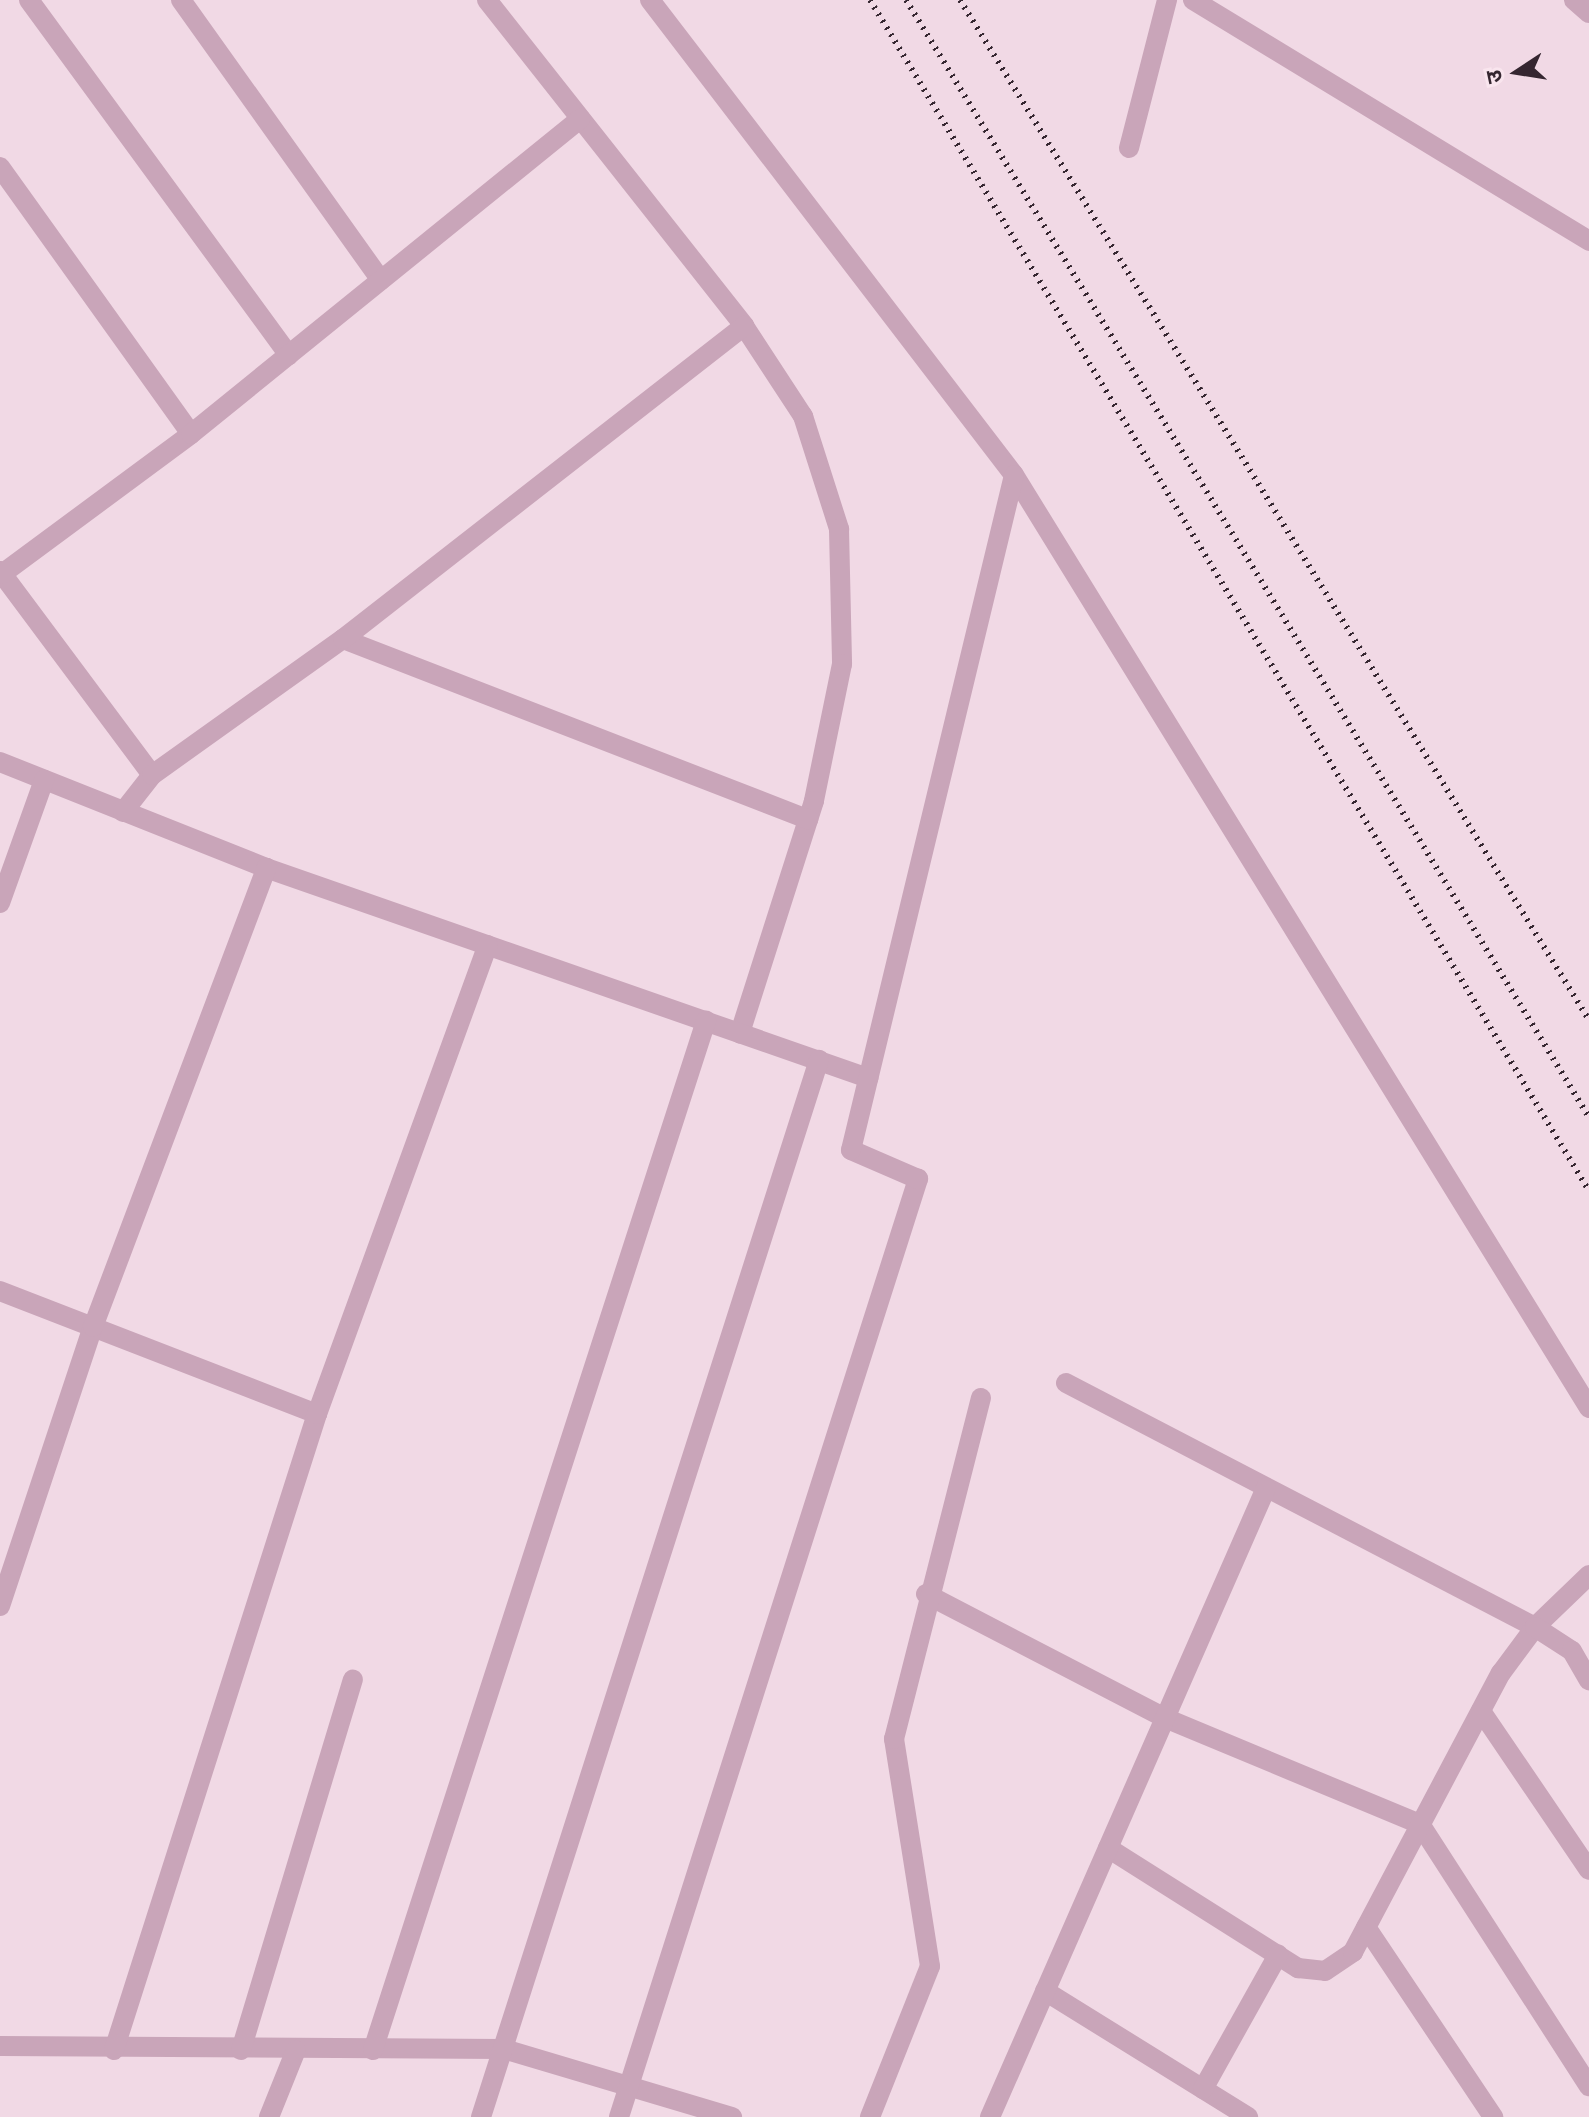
<!DOCTYPE html>
<meta charset="utf-8">
<style>
body{margin:0}
#map{position:relative;width:1589px;height:2117px;overflow:hidden;background:#f1d9e5;font-family:Quicksand,"Noto Sans Devanagari",sans-serif}
div>[style]{position:absolute}
.minor>*{height:20px;margin:-10px;padding:0 10px;transform-origin:10px;border-radius:10px;background:#c9a5b9}
.rail>*{height:6px;margin-top:-3px;transform-origin:0;background:repeating-linear-gradient(90deg,#352630 0 2px,transparent 0 8px)}
span{translate:-50% -50%;white-space:nowrap;text-align:center;line-height:1.15;-webkit-text-stroke:6px #f9e5ee;paint-order:stroke}
.north{position:absolute;left:1477px;top:32px;width:80px;height:80px;-webkit-text-stroke:6px #f9e5ee;paint-order:stroke;rotate:258deg;font-size:22px;font-weight:700;line-height:32px;text-align:center;color:#352630}
.north::after{content:'';display:block;margin:auto;width:28px;height:36px;background:#352630;clip-path:polygon(50% 0,100% 100%,50% 72%,0 100%)}
</style>
<div id="map">
<div class="minor">
<i style="left:29px;top:0;width:440px;rotate:53.8deg"></i>
<i style="left:181px;top:0;width:344px;rotate:54.5deg"></i>
<i style="left:487px;top:0;width:415px;rotate:51.7deg"></i>
<i style="left:744px;top:326px;width:108px;rotate:56.8deg"></i>
<i style="left:803px;top:416px;width:119px;rotate:72.3deg"></i>
<i style="left:839px;top:529px;width:135px;rotate:88.7deg"></i>
<i style="left:842px;top:664px;width:140px;rotate:101.6deg"></i>
<i style="left:814px;top:801px;width:244px;rotate:107.7deg"></i>
<i style="left:650px;top:0;width:598px;rotate:52.54deg"></i>
<i style="left:1014px;top:475px;width:1096px;rotate:58.35deg"></i>
<i style="left:1193px;top:0;width:464px;rotate:31.3deg"></i>
<i style="left:1574px;top:0;width:20px;rotate:41deg"></i>
<i style="left:1129px;top:148px;width:153px;rotate:-75.6deg"></i>
<i style="left:0;top:167px;width:328px;rotate:54.4deg"></i>
<i style="left:0;top:571px;width:254px;rotate:53.3deg"></i>
<i style="left:2px;top:574px;width:235px;rotate:-36.5deg"></i>
<i style="left:191px;top:434px;width:501px;rotate:-39deg"></i>
<i style="left:343px;top:639px;width:499px;rotate:21.2deg"></i>
<i style="left:0;top:762px;width:286px;rotate:21.7deg"></i>
<i style="left:266px;top:868px;width:638px;rotate:19.23deg"></i>
<i style="left:123px;top:812px;width:47px;rotate:-51.9deg"></i>
<i style="left:152px;top:775px;width:234px;rotate:-35.5deg"></i>
<i style="left:343px;top:639px;width:509px;rotate:-37.97deg"></i>
<i style="left:0;top:903px;width:131px;rotate:-70.3deg"></i>
<i style="left:0;top:1291px;width:340px;rotate:21.2deg"></i>
<i style="left:1066px;top:1383px;width:529px;rotate:27.49deg"></i>
<i style="left:1535px;top:1627px;width:75px;rotate:-43.9deg"></i>
<i style="left:926px;top:1594px;width:269px;rotate:27.4deg"></i>
<i style="left:1165px;top:1718px;width:276px;rotate:22.6deg"></i>
<i style="left:1420px;top:1824px;width:312px;rotate:57.2deg"></i>
<i style="left:0;top:1606px;width:294px;rotate:-71.6deg"></i>
<i style="left:93px;top:1327px;width:491px;rotate:-69.3deg"></i>
<i style="left:1481px;top:1711px;width:192px;rotate:55.8deg"></i>
<i style="left:1108px;top:1848px;width:225px;rotate:32.3deg"></i>
<i style="left:1298px;top:1968px;width:27px;rotate:6deg"></i>
<i style="left:1325px;top:1971px;width:34px;rotate:-34deg"></i>
<i style="left:1353px;top:1952px;width:316px;rotate:-62.1deg"></i>
<i style="left:1501px;top:1673px;width:57px;rotate:-53.5deg"></i>
<i style="left:1535px;top:1627px;width:44px;rotate:33deg"></i>
<i style="left:1572px;top:1651px;width:34px;rotate:60deg"></i>
<i style="left:1366px;top:1927px;width:229px;rotate:56.2deg"></i>
<i style="left:1045px;top:1991px;width:239px;rotate:31.8deg"></i>
<i style="left:0;top:2046px;width:504px;rotate:0.34deg"></i>
<i style="left:504px;top:2049px;width:238px;rotate:16.6deg"></i>
<i style="left:114px;top:2050px;width:668px;rotate:-72.3deg"></i>
<i style="left:317px;top:1414px;width:499px;rotate:-70deg"></i>
<i style="left:241px;top:2050px;width:387px;rotate:-73.2deg"></i>
<i style="left:373px;top:2050px;width:1082px;rotate:-72.07deg"></i>
<i style="left:1203px;top:2089px;width:154px;rotate:-60.8deg"></i>
<i style="left:269px;top:2117px;width:72px;rotate:-68.1deg"></i>
<i style="left:481px;top:2117px;width:1110px;rotate:-72.27deg"></i>
<i style="left:619px;top:2117px;width:985px;rotate:-72.32deg"></i>
<i style="left:918px;top:1179px;width:73px;rotate:-156.6deg"></i>
<i style="left:851px;top:1150px;width:694px;rotate:-76.42deg"></i>
<i style="left:870px;top:2117px;width:162px;rotate:-68.3deg"></i>
<i style="left:930px;top:1966px;width:230px;rotate:-99deg"></i>
<i style="left:894px;top:1739px;width:352px;rotate:-75.7deg"></i>
<i style="left:990px;top:2117px;width:687px;rotate:-66.31deg"></i>
</div>
<div class="rail">
<i style="left:870px;top:0;width:1391px;rotate:58.88deg"></i>
<i style="left:906px;top:0;width:1309px;rotate:58.56deg"></i>
<i style="left:960px;top:0;width:1198px;rotate:58.34deg"></i>
</div>
<div class="north">उ</div>
</div>
